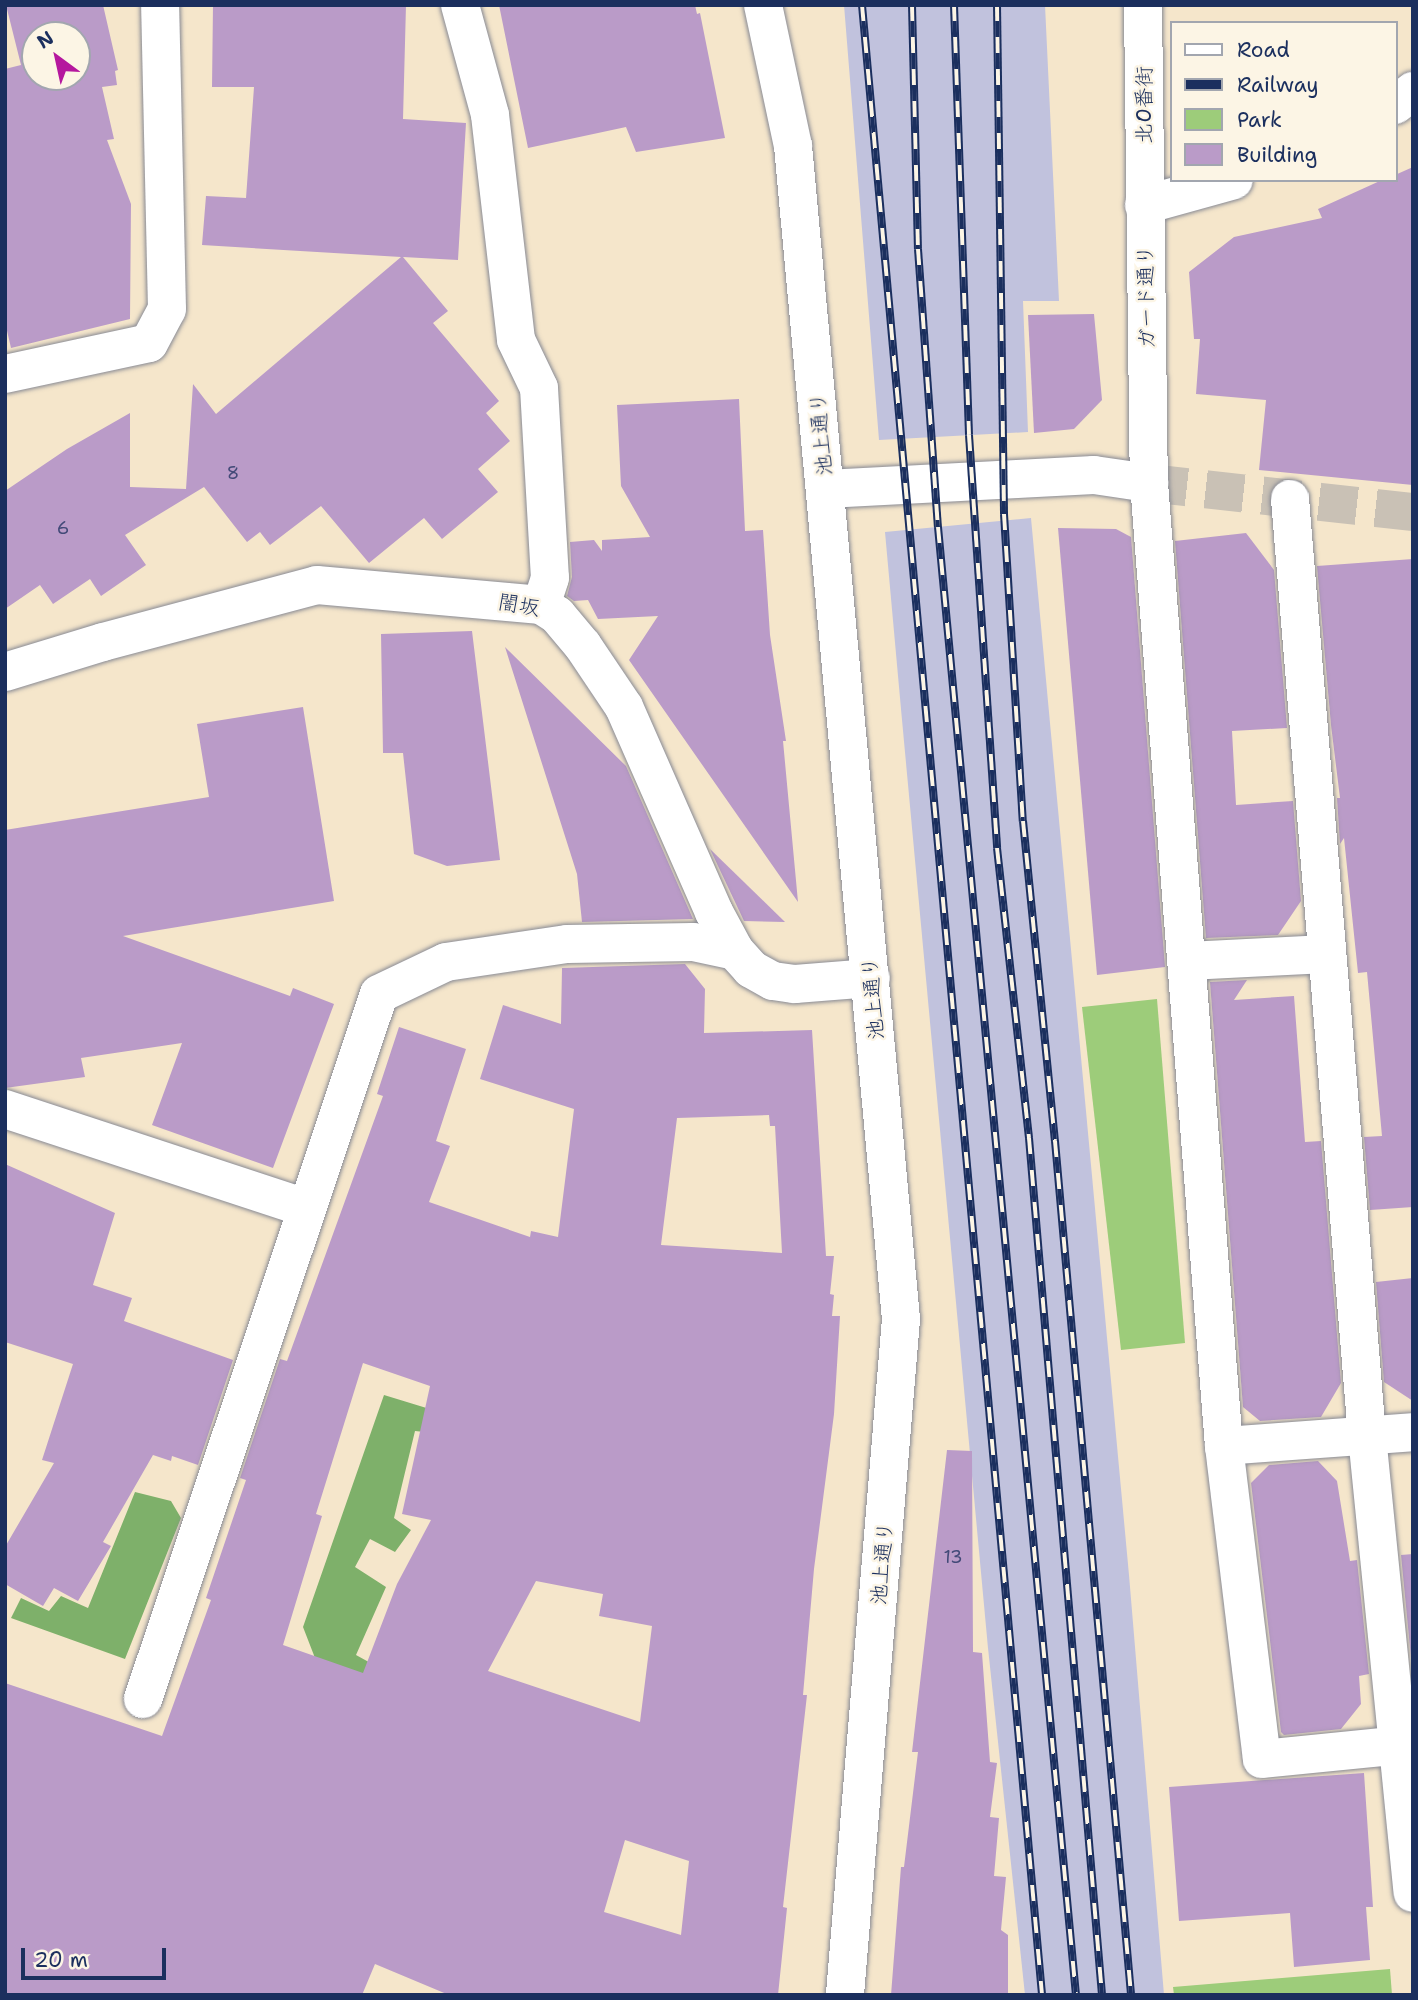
<!DOCTYPE html>
<meta charset="utf-8">
<style>
body{margin:0}
#map{position:relative;width:1418px;height:2000px;overflow:hidden;background:#f5e6cb;font-family:"Shantell Sans","Klee One",sans-serif}
div>[style]{position:absolute}
.industrial>*{inset:0;background:#c1c2dd}
.green>*{inset:0;background:#9dcc7a}
.forest>*{inset:0;background:#7eb06a}
.building>*{inset:0;background:#ba9bc8}
.street-tunnel>*{height:38px;margin-top:-19px;transform-origin:0;background:repeating-linear-gradient(90deg,#c9c1b5 0 38px,transparent 0 57px)}
.roads{filter:drop-shadow(0 0 2px #888a94) drop-shadow(0 0 2px #888a94)}
.street>*{height:38px;margin:-19px;padding:0 19px;transform-origin:19px;border-radius:19px;background:#fff}
.secondary>*{height:38px;margin:-19px;padding:0 19px;transform-origin:19px;border-radius:19px;background:#fff}
.rail>*{height:8px;margin-top:-4px;transform-origin:0;background:repeating-linear-gradient(90deg,#fcf5e5 0 16px,#1b2f5e 0 32px);box-sizing:border-box;border-block:2px solid #1b2f5e}
span{translate:-50% -50%;white-space:nowrap;text-align:center;line-height:1.15;-webkit-text-stroke:5px #fcf5e5;paint-order:stroke}
.number-label{font-size:18px;color:#434a78}
.number-label span{-webkit-text-stroke-width:0}
.street-label{font-size:21px;color:#1b2f5e}
.frame{position:absolute;inset:0;border:7px solid #1b2f5e;pointer-events:none}
.legend{position:absolute;left:1170px;top:21px;width:228px;height:161px;box-sizing:border-box;background:#fcf5e5;border:2px solid #a2a6af;margin:0;padding:9px 12px;list-style:none;font-size:21px;color:#1b2f5e}
.legend li{display:flex;align-items:center;gap:14px;height:35px}
.legend b{width:35px;border:2px solid #a2a6af}
.north{position:absolute;left:21px;top:21px;width:70px;height:70px;box-sizing:border-box;background:#fcf5e5;border:2px solid #a2a6af;border-radius:50%;rotate:327deg;font-size:19px;font-weight:700;line-height:28px;text-align:center;color:#1b2f5e}
.north::after{content:'';display:block;margin:auto;width:24px;height:32px;background:#b5179e;clip-path:polygon(50% 0,100% 100%,50% 72%,0 100%)}
.scale{position:absolute;left:21px;top:1948px;width:145px;height:32px;box-sizing:border-box;border:4px solid #1b2f5e;border-top:0;padding-left:9px;font-size:21px;line-height:24px;white-space:nowrap;color:#1b2f5e;-webkit-text-stroke:5px #fcf5e5;paint-order:stroke}
</style>
<div id="map">
<div class="industrial">
<i style="clip-path:polygon(844px 5px,1045px 5px,1059px 301px,1023px 301px,1028px 432px,879px 440px)"></i>
<i style="clip-path:polygon(1031px 518px,1129px 1575px,1164px 1995px,1025px 1995px,988px 1648px,901px 709px,885px 532px)"></i>
</div>
<div class="green">
<i style="clip-path:polygon(1157px 999px,1185px 1343px,1121px 1350px,1082px 1007px)"></i>
<i style="clip-path:polygon(1390px 1969px,1392px 1995px,1174px 1995px,1173px 1987px)"></i>
</div>
<div class="forest">
<i style="clip-path:polygon(384px 1395px,433px 1410px,453px 1435px,415px 1431px,394px 1518px,411px 1530px,395px 1552px,370px 1539px,355px 1567px,386px 1587px,356px 1655px,376px 1666px,336px 1752px,315px 1658px,303px 1627px)"></i>
<i style="clip-path:polygon(135px 1492px,171px 1501px,181px 1518px,125px 1659px,11px 1618px,21px 1598px,49px 1611px,61px 1596px,88px 1608px)"></i>
</div>
<div class="building">
<i style="clip-path:polygon(evenodd,6px 5px,103px 5px,118px 70px,115px 71px,117px 85px,102px 87px,114px 139px,107px 140px,131px 204px,130px 319px,11px 348px,5px 322px,5px 69px,21px 65px,6px 5px,35px 35px,77px 35px,77px 77px,35px 77px,35px 35px)"></i>
<i style="clip-path:polygon(213px 5px,406px 5px,403px 119px,466px 123px,458px 260px,403px 257px,448px 311px,433px 323px,499px 401px,486px 413px,510px 441px,478px 469px,498px 492px,442px 539px,424px 518px,369px 563px,321px 506px,270px 545px,260px 532px,247px 542px,204px 487px,125px 535px,146px 565px,101px 596px,90px 579px,53px 604px,40px 585px,5px 609px,5px 491px,67px 449px,130px 413px,130px 487px,186px 489px,193px 384px,216px 414px,401px 257px,202px 245px,206px 196px,246px 198px,254px 87px,212px 87px)"></i>
<i style="clip-path:polygon(499px 5px,695px 5px,697px 14px,700px 13px,725px 138px,636px 152px,626px 127px,528px 148px)"></i>
<i style="clip-path:polygon(1413px 167px,1413px 485px,1259px 470px,1266px 400px,1196px 394px,1200px 339px,1194px 339px,1189px 272px,1234px 237px,1322px 218px,1318px 209px,1382px 180px,1395px 180px,1395px 175px)"></i>
<i style="clip-path:polygon(1094px 314px,1102px 400px,1074px 429px,1034px 433px,1028px 315px)"></i>
<i style="clip-path:polygon(739px 399px,745px 531px,763px 530px,770px 635px,786px 741px,783px 741px,798px 902px,629px 660px,658px 616px,598px 619px,588px 600px,574px 601px,567px 596px,572px 577px,570px 542px,594px 540px,602px 551px,602px 540px,650px 537px,621px 486px,617px 405px)"></i>
<i style="clip-path:polygon(1058px 528px,1116px 529px,1131px 537px,1165px 967px,1097px 975px)"></i>
<i style="clip-path:polygon(1246px 533px,1274px 570px,1287px 728px,1232px 731px,1236px 805px,1293px 801px,1301px 901px,1278px 935px,1206px 938px,1175px 541px)"></i>
<i style="clip-path:polygon(1413px 559px,1413px 1207px,1370px 1210px,1364px 1137px,1382px 1136px,1367px 972px,1358px 973px,1344px 838px,1340px 844px,1337px 798px,1340px 798px,1331px 725px,1317px 566px)"></i>
<i style="clip-path:polygon(472px 631px,500px 860px,447px 866px,414px 854px,403px 753px,383px 753px,381px 634px)"></i>
<i style="clip-path:polygon(505px 647px,626px 766px,693px 919px,582px 922px,577px 874px)"></i>
<i style="clip-path:polygon(303px 707px,334px 901px,123px 936px,290px 996px,293px 988px,334px 1004px,273px 1168px,152px 1125px,182px 1043px,81px 1058px,85px 1077px,5px 1088px,5px 830px,209px 797px,197px 724px)"></i>
<i style="clip-path:polygon(710px 849px,785px 922px,744px 921px)"></i>
<i style="clip-path:polygon(evenodd,685px 964px,705px 989px,704px 1033px,812px 1030px,826px 1256px,834px 1256px,830px 1294px,834px 1295px,832px 1316px,840px 1316px,834px 1414px,814px 1569px,803px 1695px,807px 1695px,783px 1907px,787px 1908px,778px 1995px,449px 1995px,375px 1964px,362px 1995px,5px 1995px,5px 1683px,162px 1736px,211px 1600px,206px 1598px,246px 1480px,240px 1478px,280px 1359px,287px 1361px,383px 1096px,377px 1094px,399px 1027px,466px 1049px,436px 1141px,450px 1146px,429px 1202px,530px 1237px,531px 1231px,558px 1237px,574px 1109px,480px 1079px,503px 1005px,561px 1024px,562px 968px,685px 964px,769px 1115px,770px 1126px,775px 1126px,782px 1253px,661px 1245px,677px 1118px,769px 1115px,685px 964px,363px 1363px,430px 1386px,402px 1514px,431px 1520px,397px 1584px,363px 1673px,283px 1645px,322px 1516px,316px 1514px,363px 1363px,685px 964px,536px 1581px,603px 1594px,599px 1616px,652px 1626px,640px 1722px,488px 1671px,536px 1581px,685px 964px,625px 1840px,689px 1861px,681px 1935px,604px 1912px,625px 1840px)"></i>
<i style="clip-path:polygon(1247px 980px,1234px 1000px,1294px 996px,1305px 1142px,1321px 1141px,1341px 1383px,1321px 1417px,1260px 1421px,1243px 1407px,1210px 982px)"></i>
<i style="clip-path:polygon(5px 1164px,115px 1213px,93px 1285px,132px 1298px,124px 1321px,233px 1360px,198px 1465px,172px 1456px,171px 1461px,153px 1455px,103px 1542px,111px 1546px,78px 1601px,54px 1588px,43px 1606px,5px 1584px,5px 1547px,54px 1463px,42px 1460px,73px 1364px,5px 1342px)"></i>
<i style="clip-path:polygon(1413px 1278px,1413px 1401px,1384px 1382px,1376px 1282px)"></i>
<i style="clip-path:polygon(947px 1450px,972px 1451px,973px 1652px,982px 1653px,990px 1762px,997px 1763px,990px 1817px,999px 1818px,994px 1876px,1006px 1877px,1001px 1930px,1008px 1935px,1008px 1995px,891px 1995px,901px 1867px,904px 1867px,918px 1752px,912px 1752px)"></i>
<i style="clip-path:polygon(1318px 1461px,1337px 1481px,1350px 1561px,1357px 1560px,1369px 1674px,1359px 1676px,1361px 1704px,1341px 1729px,1284px 1735px,1281px 1732px,1251px 1483px,1269px 1465px)"></i>
<i style="clip-path:polygon(1413px 1554px,1413px 1668px,1412px 1668px,1401px 1555px)"></i>
<i style="clip-path:polygon(1364px 1773px,1373px 1907px,1366px 1907px,1370px 1960px,1294px 1967px,1290px 1913px,1179px 1921px,1169px 1787px)"></i>
</div>
<div class="street-tunnel">
<i style="left:1149px;top:483px;width:266px;rotate:6.3deg"></i>
</div>
<div class="roads">
<div class="street">
<i style="left:460px;top:5px;width:114px;rotate:74.7deg"></i>
<i style="left:490px;top:115px;width:226px;rotate:83.4deg"></i>
<i style="left:516px;top:340px;width:53px;rotate:64.4deg"></i>
<i style="left:539px;top:388px;width:190px;rotate:86.7deg"></i>
<i style="left:550px;top:578px;width:28px;rotate:108deg"></i>
<i style="left:1143px;top:5px;width:478px;rotate:89.3deg"></i>
<i style="left:1149px;top:483px;width:966px;rotate:85.55deg"></i>
<i style="left:1224px;top:1446px;width:315px;rotate:83.1deg"></i>
<i style="left:1262px;top:1759px;width:152px;rotate:-5.7deg"></i>
<i style="left:1395px;top:105px;width:23px;rotate:-38deg"></i>
<i style="left:1144px;top:205px;width:93px;rotate:-15.5deg"></i>
<i style="left:5px;top:374px;width:147px;rotate:-12.1deg"></i>
<i style="left:149px;top:343px;width:38px;rotate:-62deg"></i>
<i style="left:167px;top:309px;width:304px;rotate:-91.3deg"></i>
<i style="left:826px;top:489px;width:268px;rotate:-3deg"></i>
<i style="left:1094px;top:475px;width:56px;rotate:8.3deg"></i>
<i style="left:1290px;top:499px;width:940px;rotate:85.3deg"></i>
<i style="left:1367px;top:1436px;width:459px;rotate:84.3deg"></i>
<i style="left:5px;top:672px;width:102px;rotate:-17deg"></i>
<i style="left:103px;top:642px;width:221px;rotate:-14.9deg"></i>
<i style="left:317px;top:585px;width:225px;rotate:5.1deg"></i>
<i style="left:541px;top:605px;width:19px;rotate:32deg"></i>
<i style="left:557px;top:615px;width:40px;rotate:50deg"></i>
<i style="left:583px;top:646px;width:73px;rotate:56.1deg"></i>
<i style="left:624px;top:707px;width:224px;rotate:66.3deg"></i>
<i style="left:714px;top:912px;width:44px;rotate:61.7deg"></i>
<i style="left:735px;top:951px;width:24px;rotate:48deg"></i>
<i style="left:751px;top:969px;width:25px;rotate:29deg"></i>
<i style="left:773px;top:981px;width:22px;rotate:8deg"></i>
<i style="left:795px;top:984px;width:76px;rotate:-4.5deg"></i>
<i style="left:1187px;top:961px;width:140px;rotate:-2.9deg"></i>
<i style="left:5px;top:1109px;width:317px;rotate:18.2deg"></i>
<i style="left:1224px;top:1446px;width:190px;rotate:-4.2deg"></i>
<i style="left:143px;top:1699px;width:743px;rotate:-71.49deg"></i>
<i style="left:379px;top:994px;width:74px;rotate:-25.5deg"></i>
<i style="left:446px;top:962px;width:122px;rotate:-8.5deg"></i>
<i style="left:567px;top:944px;width:126px;rotate:-0.9deg"></i>
<i style="left:693px;top:942px;width:43px;rotate:12.1deg"></i>
</div>
<div class="secondary">
<i style="left:763px;top:5px;width:144px;rotate:78deg"></i>
<i style="left:793px;top:146px;width:1178px;rotate:84.74deg"></i>
<i style="left:901px;top:1319px;width:678px;rotate:94.74deg"></i>
</div>
</div>
<div class="rail">
<i style="left:862px;top:5px;width:1998px;rotate:84.83deg"></i>
<i style="left:912px;top:5px;width:244px;rotate:88.6deg"></i>
<i style="left:918px;top:249px;width:279px;rotate:85.9deg"></i>
<i style="left:938px;top:527px;width:1474px;rotate:84.63deg"></i>
<i style="left:954px;top:5px;width:430px;rotate:88deg"></i>
<i style="left:969px;top:435px;width:414px;rotate:86.1deg"></i>
<i style="left:997px;top:848px;width:292px;rotate:83.7deg"></i>
<i style="left:1029px;top:1138px;width:860px;rotate:85.13deg"></i>
<i style="left:997px;top:5px;width:509px;rotate:89.21deg"></i>
<i style="left:1004px;top:514px;width:308px;rotate:86.5deg"></i>
<i style="left:1023px;top:821px;width:322px;rotate:84.3deg"></i>
<i style="left:1055px;top:1141px;width:857px;rotate:84.91deg"></i>
</div>
<div class="number-label">
<span style="left:233px;top:473px">8</span>
<span style="left:63px;top:528px">6</span>
<span style="left:953px;top:1557px">13</span>
</div>
<div class="street-label">
<span style="left:1144px;top:105px;rotate:-90deg">北0番街</span>
<span style="left:1146px;top:297px;rotate:-91deg">ガード通り</span>
<span style="left:821px;top:434px;rotate:-95deg">池上通り</span>
<span style="left:519px;top:605px;rotate:10deg">闇坂</span>
<span style="left:873px;top:998px;rotate:-95deg">池上通り</span>
<span style="left:882px;top:1563px;rotate:-85deg">池上通り</span>
</div>
<div class="frame"></div>
<ul class="legend">
<li><b style="height:9px;background:#fff"></b>Road</li>
<li><b style="height:9px;background:#1b2f5e"></b>Railway</li>
<li><b style="height:19px;background:#9dcc7a"></b>Park</li>
<li><b style="height:19px;background:#ba9bc8"></b>Building</li>
</ul>
<div class="north">N</div>
<div class="scale">20 m</div>
</div>
